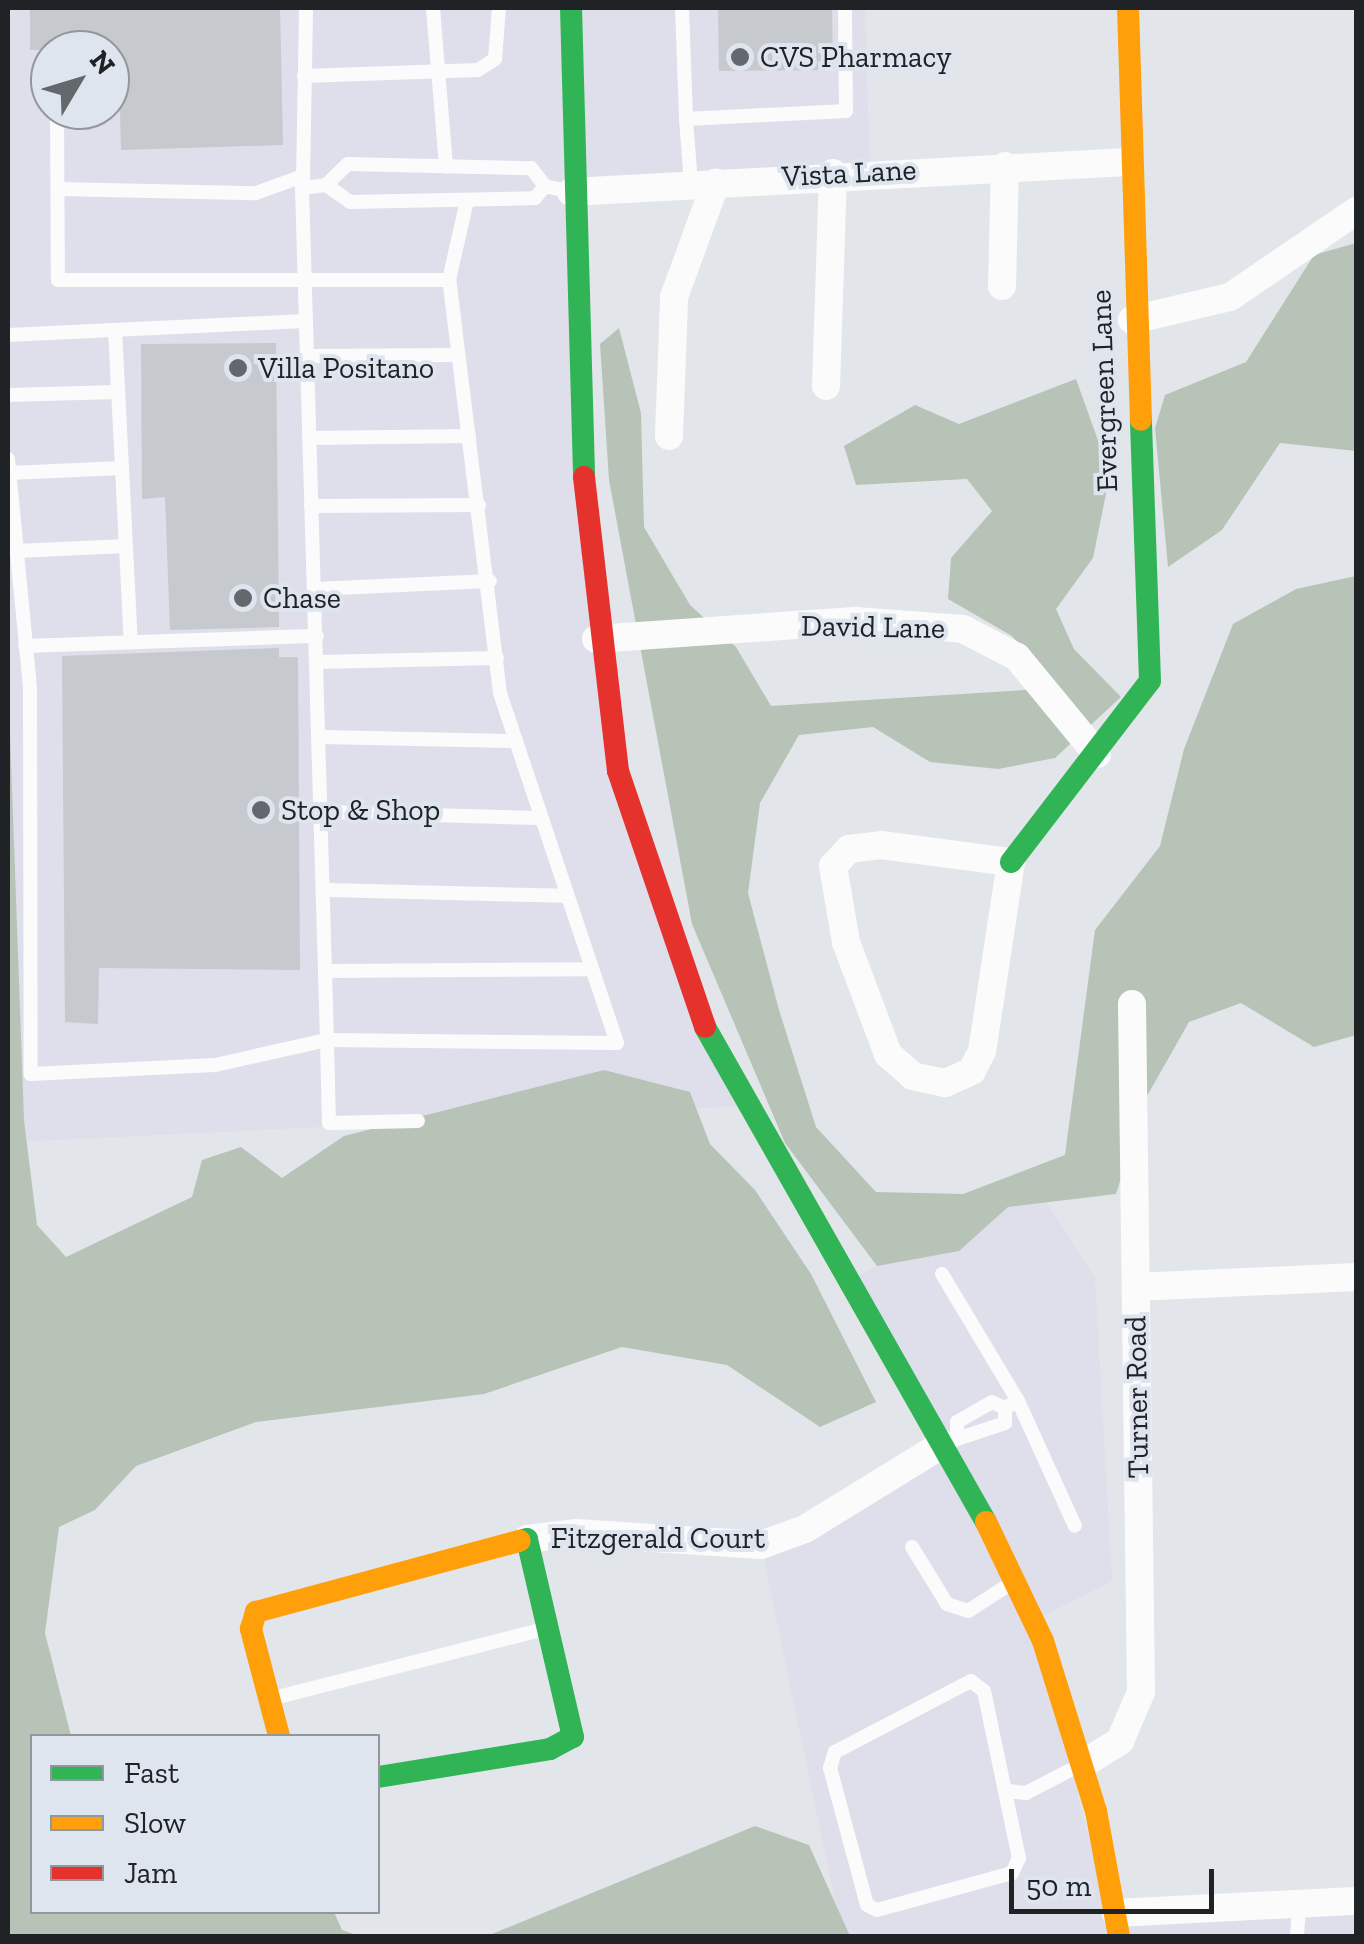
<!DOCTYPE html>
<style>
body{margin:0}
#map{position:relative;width:1364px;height:1944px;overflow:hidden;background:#e2e6ea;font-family:"Zilla Slab",serif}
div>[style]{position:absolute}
.commercial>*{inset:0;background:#dfdeeb}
.forest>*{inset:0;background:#b7c3b6}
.building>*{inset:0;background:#c6c9cd}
.lane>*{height:14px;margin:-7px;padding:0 7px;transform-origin:7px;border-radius:7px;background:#fbfbfc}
.street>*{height:28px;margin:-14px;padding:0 14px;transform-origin:14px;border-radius:14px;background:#fbfbfc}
.fast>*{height:22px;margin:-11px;padding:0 11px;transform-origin:11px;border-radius:11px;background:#30b455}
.slow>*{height:22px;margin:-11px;padding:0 11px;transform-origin:11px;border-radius:11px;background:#ff9f0a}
.jam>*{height:22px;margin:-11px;padding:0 11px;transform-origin:11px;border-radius:11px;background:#e5322d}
.dots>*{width:28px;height:28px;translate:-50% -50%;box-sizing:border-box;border:5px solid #dee5ee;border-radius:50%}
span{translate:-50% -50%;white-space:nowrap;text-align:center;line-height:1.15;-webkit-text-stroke:8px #dee5ee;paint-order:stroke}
.poi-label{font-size:30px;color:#202326}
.left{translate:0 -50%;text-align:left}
.street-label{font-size:30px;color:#202326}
.frame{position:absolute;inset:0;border:10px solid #202326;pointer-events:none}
.legend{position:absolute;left:30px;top:1734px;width:350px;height:180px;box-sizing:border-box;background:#dee5ee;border:2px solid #92979e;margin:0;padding:12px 18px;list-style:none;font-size:30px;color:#202326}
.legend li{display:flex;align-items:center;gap:20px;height:50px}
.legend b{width:50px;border:2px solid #92979e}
.north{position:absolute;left:30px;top:30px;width:100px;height:100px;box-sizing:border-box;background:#dee5ee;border:2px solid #92979e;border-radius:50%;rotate:52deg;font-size:28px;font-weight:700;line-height:40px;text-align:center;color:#202326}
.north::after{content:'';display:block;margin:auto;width:35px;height:45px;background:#64676b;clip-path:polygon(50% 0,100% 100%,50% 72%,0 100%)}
.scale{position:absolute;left:1009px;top:1869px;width:205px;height:45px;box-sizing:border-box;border:5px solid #202326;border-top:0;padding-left:12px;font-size:30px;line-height:35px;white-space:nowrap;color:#202326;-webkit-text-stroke:8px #dee5ee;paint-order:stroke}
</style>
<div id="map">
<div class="commercial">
<i style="clip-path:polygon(evenodd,8px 8px,865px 8px,870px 171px,572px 192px,618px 771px,746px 1106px,17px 1142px,8px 937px,8px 8px,50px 50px,110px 50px,110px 110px,50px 110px,50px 50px)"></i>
<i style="clip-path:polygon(1032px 1180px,1095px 1277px,1112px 1581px,1033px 1621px,1114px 1936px,842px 1936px,761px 1545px,937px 1448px,846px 1283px)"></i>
<i style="clip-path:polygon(1356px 1901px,1356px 1936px,1119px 1936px,1116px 1913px)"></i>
</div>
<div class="forest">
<i style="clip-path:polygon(1356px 243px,1356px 451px,1280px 443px,1222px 530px,1168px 567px,1155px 428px,1165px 395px,1246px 362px,1314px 255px)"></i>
<i style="clip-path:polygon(619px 328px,641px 413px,644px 527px,690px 605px,736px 647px,771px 706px,1056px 688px,1012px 636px,948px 599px,951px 558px,992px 511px,967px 479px,856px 485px,844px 446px,915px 405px,959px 424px,1076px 379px,1110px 474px,1093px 558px,1056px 609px,1074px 649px,1121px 697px,1055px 758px,998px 769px,930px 762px,873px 727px,799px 735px,760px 803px,748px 893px,779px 1010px,816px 1127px,876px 1192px,963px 1194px,1065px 1155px,1095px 930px,1160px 846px,1184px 749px,1233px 624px,1296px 589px,1356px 576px,1356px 1035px,1314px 1047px,1241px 1003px,1189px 1022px,1147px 1096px,1116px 1194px,1008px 1207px,959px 1251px,877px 1266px,785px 1143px,692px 924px,609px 480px,600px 344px)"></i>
<i style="clip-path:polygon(8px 677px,24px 1120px,37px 1225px,66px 1257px,192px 1197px,202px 1160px,241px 1147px,282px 1178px,344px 1136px,604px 1070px,690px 1092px,710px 1144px,755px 1190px,811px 1274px,876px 1402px,820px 1427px,727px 1365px,622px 1347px,484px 1394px,256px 1422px,136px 1466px,95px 1510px,59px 1527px,45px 1633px,71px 1736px,32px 1736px,32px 1912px,334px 1912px,342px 1930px,359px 1936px,8px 1936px)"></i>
<i style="clip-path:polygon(755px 1826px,809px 1845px,850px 1936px,487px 1936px)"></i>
</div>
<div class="building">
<i style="clip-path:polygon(30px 8px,280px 8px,283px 145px,121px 150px,119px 68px,110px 68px,110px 50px,30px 50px)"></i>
<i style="clip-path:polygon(718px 8px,832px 8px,833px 70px,719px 71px)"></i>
<i style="clip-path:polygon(276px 343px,279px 627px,170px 630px,165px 497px,142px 499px,141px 344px)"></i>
<i style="clip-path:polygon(279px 648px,279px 657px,298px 657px,300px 970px,99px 968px,98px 1024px,65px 1022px,62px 656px)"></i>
</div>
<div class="lane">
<i style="left:433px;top:8px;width:159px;rotate:85.3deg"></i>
<i style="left:682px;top:8px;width:111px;rotate:87.9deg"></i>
<i style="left:304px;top:76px;width:174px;rotate:-2deg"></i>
<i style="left:478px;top:70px;width:20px;rotate:-33deg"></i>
<i style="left:495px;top:59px;width:51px;rotate:-85.5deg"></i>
<i style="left:57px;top:110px;width:170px;rotate:89.7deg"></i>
<i style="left:58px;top:280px;width:391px"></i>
<i style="left:303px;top:182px;width:174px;rotate:-89deg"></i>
<i style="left:691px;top:183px;width:64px;rotate:-94.5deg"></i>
<i style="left:686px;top:119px;width:160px;rotate:-2.9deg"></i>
<i style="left:846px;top:111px;width:103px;rotate:-90.6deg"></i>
<i style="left:326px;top:185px;width:29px;rotate:35deg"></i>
<i style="left:350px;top:202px;width:185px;rotate:-1.2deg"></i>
<i style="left:535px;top:198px;width:16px;rotate:-50deg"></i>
<i style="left:58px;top:189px;width:198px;rotate:1.2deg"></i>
<i style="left:256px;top:193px;width:50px;rotate:-19.9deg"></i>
<i style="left:115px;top:330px;width:313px;rotate:87.1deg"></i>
<i style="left:8px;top:335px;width:297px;rotate:-2.7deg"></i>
<i style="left:306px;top:356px;width:150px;rotate:-0.4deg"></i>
<i style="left:8px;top:395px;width:110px;rotate:-1.6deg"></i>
<i style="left:309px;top:438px;width:160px;rotate:-0.7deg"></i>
<i style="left:8px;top:459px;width:231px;rotate:84.5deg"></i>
<i style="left:30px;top:689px;width:385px;rotate:89.9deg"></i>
<i style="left:31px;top:1074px;width:184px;rotate:-2.8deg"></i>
<i style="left:215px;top:1065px;width:115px;rotate:-12.6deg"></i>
<i style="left:327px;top:1040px;width:852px;rotate:-91.68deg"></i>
<i style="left:302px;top:188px;width:24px;rotate:-7deg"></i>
<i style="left:326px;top:185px;width:30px;rotate:-44deg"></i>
<i style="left:348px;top:164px;width:183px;rotate:1.3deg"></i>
<i style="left:531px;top:168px;width:23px;rotate:52deg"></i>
<i style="left:545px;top:186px;width:27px;rotate:13deg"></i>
<i style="left:9px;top:473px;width:113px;rotate:-2.5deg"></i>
<i style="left:311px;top:506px;width:168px;rotate:-0.3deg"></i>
<i style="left:16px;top:551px;width:110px;rotate:-2.6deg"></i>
<i style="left:315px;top:589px;width:175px;rotate:-2.6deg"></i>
<i style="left:25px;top:646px;width:292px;rotate:-2deg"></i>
<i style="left:318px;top:662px;width:179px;rotate:-1.3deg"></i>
<i style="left:321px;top:737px;width:194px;rotate:1.2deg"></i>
<i style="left:324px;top:812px;width:215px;rotate:1.6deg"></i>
<i style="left:327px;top:890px;width:239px;rotate:1.4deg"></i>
<i style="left:327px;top:971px;width:265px;rotate:-0.4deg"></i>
<i style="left:418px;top:1121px;width:89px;rotate:178.7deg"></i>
<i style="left:329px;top:1123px;width:83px;rotate:-91.4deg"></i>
<i style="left:327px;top:1040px;width:290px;rotate:0.6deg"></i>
<i style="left:617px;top:1043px;width:369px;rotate:-108.5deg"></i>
<i style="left:500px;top:693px;width:416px;rotate:-97deg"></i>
<i style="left:449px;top:280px;width:82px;rotate:-77.3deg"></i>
<i style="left:942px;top:1274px;width:148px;rotate:59.1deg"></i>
<i style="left:1018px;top:1401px;width:15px;rotate:152deg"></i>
<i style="left:1018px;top:1401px;width:137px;rotate:65.5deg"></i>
<i style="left:957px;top:1437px;width:15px;rotate:-90deg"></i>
<i style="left:957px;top:1422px;width:40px;rotate:-29.7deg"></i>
<i style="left:992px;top:1402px;width:14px;rotate:25deg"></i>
<i style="left:948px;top:1442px;width:60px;rotate:-18.4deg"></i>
<i style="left:1005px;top:1423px;width:15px;rotate:-90deg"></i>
<i style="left:912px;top:1547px;width:67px;rotate:58.4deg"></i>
<i style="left:947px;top:1604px;width:22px;rotate:18deg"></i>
<i style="left:968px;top:1611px;width:50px;rotate:-32.7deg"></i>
<i style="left:971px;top:1681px;width:16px;rotate:38deg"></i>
<i style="left:984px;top:1691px;width:171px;rotate:78.2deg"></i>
<i style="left:1019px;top:1858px;width:17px;rotate:115deg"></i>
<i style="left:1012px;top:1873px;width:140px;rotate:164.7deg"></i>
<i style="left:877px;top:1910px;width:11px;rotate:-153deg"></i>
<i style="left:867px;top:1905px;width:142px;rotate:-105.1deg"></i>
<i style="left:830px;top:1768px;width:17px;rotate:-73deg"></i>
<i style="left:835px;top:1752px;width:153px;rotate:-27.6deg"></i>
<i style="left:270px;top:1699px;width:284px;rotate:-14.3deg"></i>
<i style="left:1007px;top:1791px;width:19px;rotate:6deg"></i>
<i style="left:1026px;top:1793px;width:59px;rotate:-27.4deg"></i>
<i style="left:1297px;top:1936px;width:32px;rotate:-86deg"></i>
</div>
<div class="street">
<i style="left:571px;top:192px;width:557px;rotate:-3.09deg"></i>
<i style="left:1002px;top:286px;width:120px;rotate:-88.6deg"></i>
<i style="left:1132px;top:320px;width:101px;rotate:-13.2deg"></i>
<i style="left:1230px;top:297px;width:153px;rotate:-34.3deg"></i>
<i style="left:826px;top:386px;width:213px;rotate:-88.1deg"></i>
<i style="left:669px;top:436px;width:139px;rotate:-87.9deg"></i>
<i style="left:674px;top:297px;width:122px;rotate:-69.9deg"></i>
<i style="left:596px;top:639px;width:260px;rotate:-4deg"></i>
<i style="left:855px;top:621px;width:108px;rotate:4.2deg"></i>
<i style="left:963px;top:629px;width:61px;rotate:27.4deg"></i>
<i style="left:1017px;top:657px;width:126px;rotate:50.5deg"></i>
<i style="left:881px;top:845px;width:131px;rotate:7.5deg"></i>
<i style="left:1011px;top:862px;width:191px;rotate:98.7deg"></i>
<i style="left:982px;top:1051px;width:22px;rotate:117deg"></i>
<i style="left:972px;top:1071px;width:30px;rotate:156deg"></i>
<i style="left:945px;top:1083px;width:33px;rotate:-168deg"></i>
<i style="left:913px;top:1076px;width:33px;rotate:-139deg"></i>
<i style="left:888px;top:1054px;width:120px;rotate:-110.6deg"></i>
<i style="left:846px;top:942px;width:77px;rotate:-99.7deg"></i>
<i style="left:833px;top:866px;width:23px;rotate:-47deg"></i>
<i style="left:849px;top:849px;width:32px;rotate:-7deg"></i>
<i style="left:1136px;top:1287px;width:220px;rotate:-2.6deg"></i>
<i style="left:527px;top:1539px;width:49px;rotate:-7deg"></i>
<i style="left:576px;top:1533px;width:185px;rotate:3.7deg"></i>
<i style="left:761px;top:1545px;width:47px;rotate:-20deg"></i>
<i style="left:805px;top:1529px;width:162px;rotate:-31.6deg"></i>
<i style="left:1083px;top:1764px;width:44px;rotate:-31.9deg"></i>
<i style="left:1120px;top:1741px;width:53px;rotate:-66.8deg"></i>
<i style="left:1141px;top:1692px;width:688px;rotate:-90.75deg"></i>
<i style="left:1116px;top:1913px;width:240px;rotate:-2.9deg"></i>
</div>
<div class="fast">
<i style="left:571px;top:8px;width:469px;rotate:88.4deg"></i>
<i style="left:1011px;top:862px;width:228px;rotate:-52.5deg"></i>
<i style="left:1150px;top:681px;width:261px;rotate:-92deg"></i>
<i style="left:705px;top:1027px;width:569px;rotate:60.42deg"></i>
<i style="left:378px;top:1777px;width:174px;rotate:-9.2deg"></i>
<i style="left:550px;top:1749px;width:26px;rotate:-28deg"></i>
<i style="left:573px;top:1737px;width:203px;rotate:-103.1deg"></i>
<i style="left:527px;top:1539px;width:7px;rotate:164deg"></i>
</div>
<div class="slow">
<i style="left:1128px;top:8px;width:412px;rotate:88.2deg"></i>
<i style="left:986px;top:1522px;width:132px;rotate:64.4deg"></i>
<i style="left:1043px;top:1641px;width:178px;rotate:72.7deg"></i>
<i style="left:1096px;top:1811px;width:127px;rotate:79.6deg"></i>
<i style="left:279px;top:1736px;width:111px;rotate:-104.7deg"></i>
<i style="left:251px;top:1629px;width:18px;rotate:-74deg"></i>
<i style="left:256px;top:1612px;width:273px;rotate:-15.1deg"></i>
</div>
<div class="jam">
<i style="left:584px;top:477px;width:296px;rotate:83.4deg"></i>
<i style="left:618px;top:771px;width:270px;rotate:71.2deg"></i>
</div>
<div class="dots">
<i style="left:740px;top:57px;background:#64676b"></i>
<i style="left:238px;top:368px;background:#64676b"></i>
<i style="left:243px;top:598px;background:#64676b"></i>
<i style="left:261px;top:810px;background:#64676b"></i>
</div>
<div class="poi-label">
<span class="left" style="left:760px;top:57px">CVS Pharmacy</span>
<span class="left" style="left:258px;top:368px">Villa Positano</span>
<span class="left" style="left:263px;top:598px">Chase</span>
<span class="left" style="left:281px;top:810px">Stop &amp; Shop</span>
</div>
<div class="street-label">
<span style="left:849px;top:173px;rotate:-3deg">Vista Lane</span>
<span style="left:1104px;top:391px;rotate:-92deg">Evergreen Lane</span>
<span style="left:873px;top:627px;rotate:1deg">David Lane</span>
<span style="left:1137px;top:1397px;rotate:-91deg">Turner Road</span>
<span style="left:658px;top:1538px">Fitzgerald Court</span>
</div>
<div class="frame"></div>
<ul class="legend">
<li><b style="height:12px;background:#30b455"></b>Fast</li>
<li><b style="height:12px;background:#ff9f0a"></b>Slow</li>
<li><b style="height:12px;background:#e5322d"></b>Jam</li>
</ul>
<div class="north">N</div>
<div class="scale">50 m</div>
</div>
